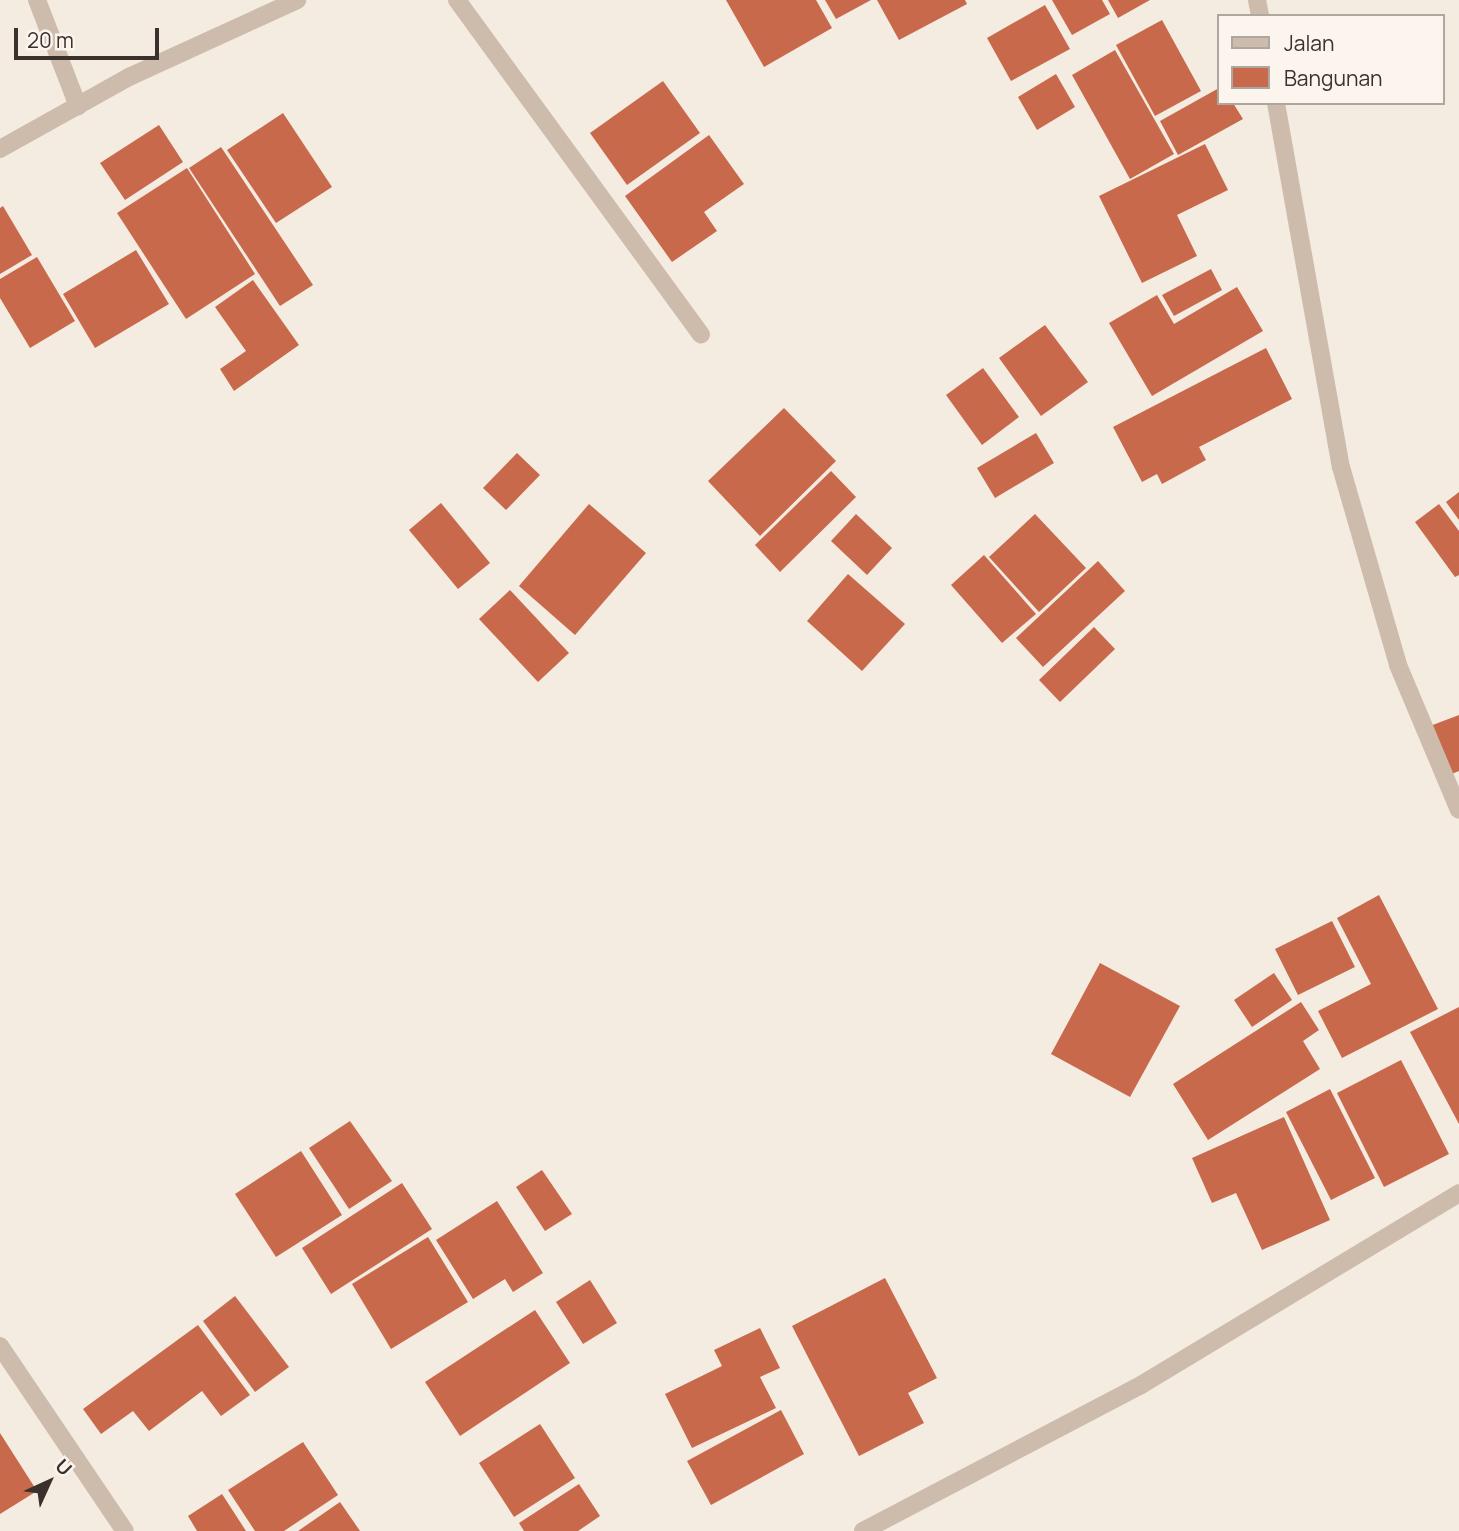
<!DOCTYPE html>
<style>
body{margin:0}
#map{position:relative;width:1459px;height:1531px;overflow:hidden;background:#f4ebe1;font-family:Manrope,sans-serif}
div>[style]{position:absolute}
.building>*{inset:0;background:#c8694b}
.minor>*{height:18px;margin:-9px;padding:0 9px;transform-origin:9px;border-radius:9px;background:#cdbbac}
span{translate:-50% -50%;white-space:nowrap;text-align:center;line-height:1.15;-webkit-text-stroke:5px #fbf5ee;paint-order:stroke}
.legend{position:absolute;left:1217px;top:14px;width:228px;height:91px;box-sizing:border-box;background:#fbf5ee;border:2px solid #aea6a0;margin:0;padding:9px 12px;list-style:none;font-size:21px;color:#3b302b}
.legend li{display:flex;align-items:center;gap:14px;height:35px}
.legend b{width:35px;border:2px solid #aea6a0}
.north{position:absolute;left:14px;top:1447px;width:70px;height:70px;-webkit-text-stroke:5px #fbf5ee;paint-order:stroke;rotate:45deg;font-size:19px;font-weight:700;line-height:28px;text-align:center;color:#3b302b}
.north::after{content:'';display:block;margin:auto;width:24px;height:32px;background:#3b302b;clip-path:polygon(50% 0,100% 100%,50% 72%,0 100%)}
.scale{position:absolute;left:14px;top:28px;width:145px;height:32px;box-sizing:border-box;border:4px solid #3b302b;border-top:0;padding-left:9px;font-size:21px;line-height:24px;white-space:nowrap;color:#3b302b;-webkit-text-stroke:5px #fbf5ee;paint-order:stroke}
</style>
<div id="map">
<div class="building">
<i style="clip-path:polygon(726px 0,816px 0,832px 28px,764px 67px)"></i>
<i style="clip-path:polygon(825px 0,871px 0,836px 19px)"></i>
<i style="clip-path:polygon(877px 0,965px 0,967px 4px,899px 40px)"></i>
<i style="clip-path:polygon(1052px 0,1102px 0,1110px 14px,1072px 35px)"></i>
<i style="clip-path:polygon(1108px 0,1150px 0,1118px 18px)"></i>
<i style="clip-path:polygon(1045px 5px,1070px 49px,1011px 81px,987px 38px)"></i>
<i style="clip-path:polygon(1162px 20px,1201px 91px,1155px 116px,1116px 45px)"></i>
<i style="clip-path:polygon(1115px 50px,1174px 154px,1130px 179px,1072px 75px)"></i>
<i style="clip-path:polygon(1056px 74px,1075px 107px,1037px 130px,1018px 97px)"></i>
<i style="clip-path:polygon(663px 81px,700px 133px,627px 185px,590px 133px)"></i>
<i style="clip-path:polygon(1219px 88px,1219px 103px,1233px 103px,1243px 119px,1178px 155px,1160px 121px)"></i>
<i style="clip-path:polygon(283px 113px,332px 187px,276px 223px,227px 150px)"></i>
<i style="clip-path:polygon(159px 125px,183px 162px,125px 200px,100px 163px)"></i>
<i style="clip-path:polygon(709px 135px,744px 184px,704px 212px,717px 231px,672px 262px,625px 196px)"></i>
<i style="clip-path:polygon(1205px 144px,1228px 190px,1177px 215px,1197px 256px,1142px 283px,1099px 196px)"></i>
<i style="clip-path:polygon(221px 147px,313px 285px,280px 306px,189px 168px)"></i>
<i style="clip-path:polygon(187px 168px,255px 274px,186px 319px,117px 213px)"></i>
<i style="clip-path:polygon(3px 206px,32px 255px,0 274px,0 208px)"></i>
<i style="clip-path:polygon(136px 250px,169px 304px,95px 348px,63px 294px)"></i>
<i style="clip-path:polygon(37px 257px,75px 321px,30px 348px,0 298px,0 279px)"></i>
<i style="clip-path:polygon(1211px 269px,1222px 290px,1174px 316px,1162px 295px)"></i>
<i style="clip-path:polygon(253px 280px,299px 345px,234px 391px,220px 369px,246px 351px,215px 307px)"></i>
<i style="clip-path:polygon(1237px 287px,1263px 331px,1152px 396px,1109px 323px,1157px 295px,1174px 324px)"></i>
<i style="clip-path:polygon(1045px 325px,1088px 382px,1041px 416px,999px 358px)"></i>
<i style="clip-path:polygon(1266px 348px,1292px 399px,1199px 447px,1206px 460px,1162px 484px,1157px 474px,1142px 482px,1113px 427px)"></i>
<i style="clip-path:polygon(983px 368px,1019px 417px,982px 445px,946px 395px)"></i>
<i style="clip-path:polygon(784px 408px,836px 461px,760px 536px,708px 481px)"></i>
<i style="clip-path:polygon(1036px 433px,1054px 463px,995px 498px,977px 468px)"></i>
<i style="clip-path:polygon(517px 453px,540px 475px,506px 510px,483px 488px)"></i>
<i style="clip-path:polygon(831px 471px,856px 497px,780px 572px,755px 545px)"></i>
<i style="clip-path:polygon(1459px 492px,1459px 520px,1446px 502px)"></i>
<i style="clip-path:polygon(441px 503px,490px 563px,458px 589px,409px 530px)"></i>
<i style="clip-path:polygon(589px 504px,646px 553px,575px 635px,519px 586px)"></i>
<i style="clip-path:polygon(1439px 504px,1459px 531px,1459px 575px,1455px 577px,1415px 522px)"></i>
<i style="clip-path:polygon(856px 514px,892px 548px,867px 575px,831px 541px)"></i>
<i style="clip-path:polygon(1035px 514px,1086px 568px,1039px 612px,989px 557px)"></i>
<i style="clip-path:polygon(984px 555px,1036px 614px,1002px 643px,951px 585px)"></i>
<i style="clip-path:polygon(1098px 561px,1125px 591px,1043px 667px,1016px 638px)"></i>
<i style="clip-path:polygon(848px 574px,905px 624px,862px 671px,807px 621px)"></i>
<i style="clip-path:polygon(510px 590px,569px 653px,538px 682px,479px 619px)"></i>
<i style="clip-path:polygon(1094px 627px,1115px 649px,1060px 702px,1039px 680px)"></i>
<i style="clip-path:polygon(1459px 715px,1459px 771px,1449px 775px,1430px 726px)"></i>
<i style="clip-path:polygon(1379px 895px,1438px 1009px,1342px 1058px,1318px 1011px,1371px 984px,1337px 918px)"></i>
<i style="clip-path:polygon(1332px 921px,1355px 967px,1298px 995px,1275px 949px)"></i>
<i style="clip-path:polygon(1100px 963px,1180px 1006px,1130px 1097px,1051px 1054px)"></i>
<i style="clip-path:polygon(1274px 973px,1292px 1000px,1252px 1027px,1234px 1000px)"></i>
<i style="clip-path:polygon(1301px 1002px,1319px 1030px,1303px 1041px,1320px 1069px,1208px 1140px,1173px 1084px)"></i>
<i style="clip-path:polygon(1459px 1007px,1459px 1124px,1410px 1032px)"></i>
<i style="clip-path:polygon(1401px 1060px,1449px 1154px,1384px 1187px,1337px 1093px)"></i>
<i style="clip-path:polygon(1330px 1089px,1375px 1178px,1331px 1200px,1286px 1112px)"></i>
<i style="clip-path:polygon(1284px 1117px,1330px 1220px,1262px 1250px,1236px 1193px,1212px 1203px,1192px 1158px)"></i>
<i style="clip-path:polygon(350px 1121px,392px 1181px,349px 1209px,309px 1148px)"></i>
<i style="clip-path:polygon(301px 1151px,342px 1215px,276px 1257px,235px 1194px)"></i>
<i style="clip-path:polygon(542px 1170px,572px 1214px,545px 1231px,516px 1187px)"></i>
<i style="clip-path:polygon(402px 1183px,432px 1229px,331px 1294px,302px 1248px)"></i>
<i style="clip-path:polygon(497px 1201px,543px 1273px,513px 1292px,505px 1279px,473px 1299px,436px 1240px)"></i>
<i style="clip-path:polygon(428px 1237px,468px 1302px,391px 1349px,352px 1284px)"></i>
<i style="clip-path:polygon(885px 1278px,937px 1378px,908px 1393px,924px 1423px,859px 1456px,792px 1326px)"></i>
<i style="clip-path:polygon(590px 1280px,617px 1323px,583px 1344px,556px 1302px)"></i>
<i style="clip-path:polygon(235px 1296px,289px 1367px,255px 1392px,203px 1321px)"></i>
<i style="clip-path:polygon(535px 1310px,570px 1363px,460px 1436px,425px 1382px)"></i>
<i style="clip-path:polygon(198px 1325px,250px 1395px,221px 1416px,202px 1391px,149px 1431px,133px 1411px,101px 1434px,83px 1409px)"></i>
<i style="clip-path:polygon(760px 1328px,780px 1368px,760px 1377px,776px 1408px,692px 1448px,665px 1394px,722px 1366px,714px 1350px)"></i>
<i style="clip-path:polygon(781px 1410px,804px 1454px,711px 1505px,687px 1461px)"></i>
<i style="clip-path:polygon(540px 1424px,575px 1478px,514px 1517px,479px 1463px)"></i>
<i style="clip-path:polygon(0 1433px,37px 1491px,0 1514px)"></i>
<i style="clip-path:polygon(303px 1442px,338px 1495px,284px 1531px,255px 1531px,228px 1490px)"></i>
<i style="clip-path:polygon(579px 1484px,600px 1516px,578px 1531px,524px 1531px,519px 1523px)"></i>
<i style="clip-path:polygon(222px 1494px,246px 1531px,197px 1531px,188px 1516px)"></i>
<i style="clip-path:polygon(340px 1502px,360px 1531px,298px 1531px)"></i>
</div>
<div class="minor">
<i style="left:37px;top:0;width:114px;rotate:68.9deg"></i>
<i style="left:457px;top:0;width:414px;rotate:53.9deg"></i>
<i style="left:1257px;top:0;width:16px;rotate:79deg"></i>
<i style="left:1276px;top:103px;width:370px;rotate:79.9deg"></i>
<i style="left:1341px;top:467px;width:206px;rotate:73.9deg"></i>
<i style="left:1398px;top:665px;width:157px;rotate:67.2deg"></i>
<i style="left:0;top:149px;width:148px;rotate:-29.2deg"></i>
<i style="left:129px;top:77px;width:185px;rotate:-24.6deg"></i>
<i style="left:0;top:1346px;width:223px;rotate:56deg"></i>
<i style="left:863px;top:1531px;width:314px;rotate:-27.7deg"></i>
<i style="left:1141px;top:1385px;width:371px;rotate:-31.1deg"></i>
</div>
<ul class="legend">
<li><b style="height:9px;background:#cdbbac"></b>Jalan</li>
<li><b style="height:19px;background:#c8694b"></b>Bangunan</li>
</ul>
<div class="north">U</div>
<div class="scale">20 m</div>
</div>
